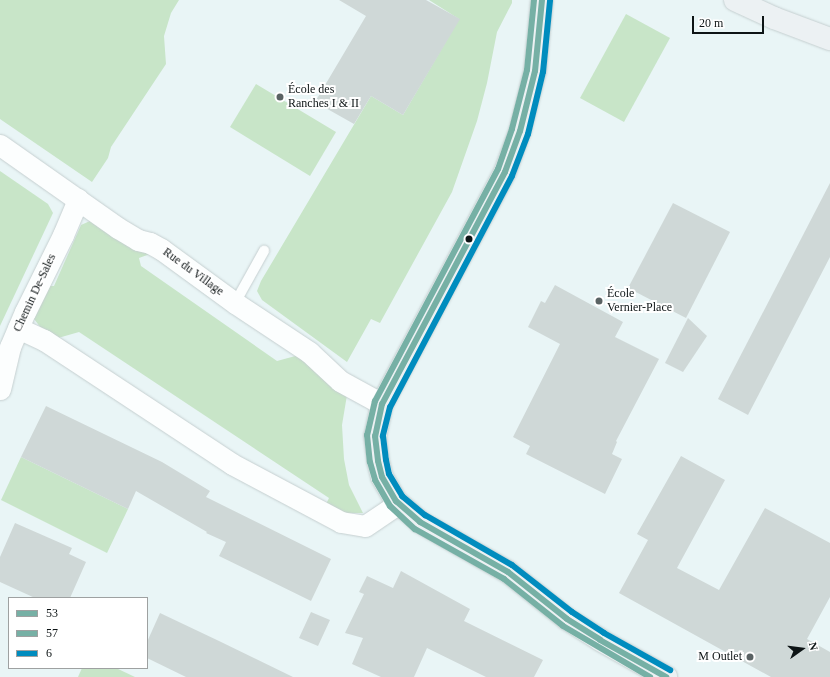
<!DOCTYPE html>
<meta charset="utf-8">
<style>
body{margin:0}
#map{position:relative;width:830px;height:677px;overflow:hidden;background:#e9f5f6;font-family:"Times New Roman",serif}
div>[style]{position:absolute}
.green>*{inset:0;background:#c8e5c8}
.building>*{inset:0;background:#cfd8d7}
.roads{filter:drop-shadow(0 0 1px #c5cfd0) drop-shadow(0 0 1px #c5cfd0)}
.lane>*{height:10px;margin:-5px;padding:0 5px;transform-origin:5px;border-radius:5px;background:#fcfefe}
.street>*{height:21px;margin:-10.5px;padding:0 10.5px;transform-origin:10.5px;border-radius:10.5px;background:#fcfefe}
.secondary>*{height:22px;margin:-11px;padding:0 11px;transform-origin:11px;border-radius:11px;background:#ecf1f3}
.bus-1>*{height:6px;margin:-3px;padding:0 3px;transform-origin:3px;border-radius:3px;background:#76b0a5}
.bus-2>*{height:6px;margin:-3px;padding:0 3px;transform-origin:3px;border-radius:3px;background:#76b0a5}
.bus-3>*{height:6px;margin:-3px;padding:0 3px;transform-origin:3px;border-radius:3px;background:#008cbe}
.dots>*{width:11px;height:11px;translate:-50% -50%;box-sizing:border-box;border:2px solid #fff;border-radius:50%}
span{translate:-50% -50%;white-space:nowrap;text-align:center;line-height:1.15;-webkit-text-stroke:4px #fff;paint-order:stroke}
.poi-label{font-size:12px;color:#0d1415}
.left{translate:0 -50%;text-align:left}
.right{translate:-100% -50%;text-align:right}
.street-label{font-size:12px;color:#0d1415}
.legend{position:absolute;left:8px;top:597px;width:140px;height:72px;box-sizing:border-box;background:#fff;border:1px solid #9ea1a1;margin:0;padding:5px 7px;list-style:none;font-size:12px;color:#0d1415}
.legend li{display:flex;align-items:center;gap:8px;height:20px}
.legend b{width:20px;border:1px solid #9ea1a1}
.north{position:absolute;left:782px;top:629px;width:40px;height:40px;-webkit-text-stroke:3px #fff;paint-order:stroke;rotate:76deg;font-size:11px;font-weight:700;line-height:16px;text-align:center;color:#0d1415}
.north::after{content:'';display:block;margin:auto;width:14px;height:18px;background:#0d1415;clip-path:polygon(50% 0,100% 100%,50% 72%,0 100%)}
.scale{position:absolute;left:692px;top:16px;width:72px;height:18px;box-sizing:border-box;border:2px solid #0d1415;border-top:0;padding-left:5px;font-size:12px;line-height:14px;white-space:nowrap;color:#0d1415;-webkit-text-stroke:3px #fff;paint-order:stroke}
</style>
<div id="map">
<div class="green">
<i style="clip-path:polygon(0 0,179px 0,171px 13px,164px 36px,166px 64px,111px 147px,108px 158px,92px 182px,0 119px)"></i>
<i style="clip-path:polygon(429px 0,512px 0,512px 3px,497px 32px,487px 83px,477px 121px,452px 192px,380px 323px,371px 319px,347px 362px,262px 300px,257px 291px,261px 281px,371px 96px,403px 115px,459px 19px)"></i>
<i style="clip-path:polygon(626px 14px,670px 38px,624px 122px,580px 98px)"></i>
<i style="clip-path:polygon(256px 84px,336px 132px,310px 176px,230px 127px)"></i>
<i style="clip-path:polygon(0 171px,48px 204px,53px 213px,0 326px)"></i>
<i style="clip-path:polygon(90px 221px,150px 254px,139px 258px,141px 266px,277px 361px,299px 355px,347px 395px,342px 425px,344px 459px,349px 485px,363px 513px,344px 513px,326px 504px,329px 498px,79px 332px,58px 338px,41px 328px,34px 319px,33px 315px,47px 286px,54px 286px,81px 225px)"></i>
<i style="clip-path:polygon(21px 457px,128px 509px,107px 553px,1px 500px)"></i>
<i style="clip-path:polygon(82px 668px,116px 668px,135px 677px,78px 677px)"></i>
</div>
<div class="building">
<i style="clip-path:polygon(339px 0,426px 0,460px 19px,403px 115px,371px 96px,354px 124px,315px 102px,366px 16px)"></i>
<i style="clip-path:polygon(830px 183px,830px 257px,748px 415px,718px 399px)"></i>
<i style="clip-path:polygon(673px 203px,730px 232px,686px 318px,628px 288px)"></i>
<i style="clip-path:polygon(555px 285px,623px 322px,615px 337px,659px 359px,616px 441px,617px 442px,612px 454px,622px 459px,605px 494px,526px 454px,530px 446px,513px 437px,560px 344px,528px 327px,541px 301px,545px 303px)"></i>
<i style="clip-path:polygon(688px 318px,707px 336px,683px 372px,665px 363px)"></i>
<i style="clip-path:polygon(46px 406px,162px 462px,210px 491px,206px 497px,331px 559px,311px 601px,219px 556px,226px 542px,206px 533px,207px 532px,136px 491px,128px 509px,21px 457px)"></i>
<i style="clip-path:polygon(681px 456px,725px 480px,677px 568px,719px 590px,765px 508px,830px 543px,830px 597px,807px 639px,830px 652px,830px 677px,771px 677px,619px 593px,648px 540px,637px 534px)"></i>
<i style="clip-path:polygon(15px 523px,72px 548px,69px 554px,86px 562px,70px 598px,35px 598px,0 582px,0 557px)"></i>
<i style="clip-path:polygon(401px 571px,470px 609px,464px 621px,543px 660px,534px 677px,486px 677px,427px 648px,414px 677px,381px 677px,352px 664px,363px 638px,345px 633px,364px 594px,359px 592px,367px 576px,393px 588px)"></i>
<i style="clip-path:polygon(311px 612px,330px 620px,318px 646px,299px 638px)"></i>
<i style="clip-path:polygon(160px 613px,219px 641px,293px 677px,186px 677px,147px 658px,147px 642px)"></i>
</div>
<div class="roads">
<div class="lane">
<i style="left:235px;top:303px;width:60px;rotate:-60.9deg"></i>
</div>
<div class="street">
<i style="left:0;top:145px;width:144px;rotate:35.1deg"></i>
<i style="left:118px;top:228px;width:23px;rotate:31deg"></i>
<i style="left:138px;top:240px;width:12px;rotate:14deg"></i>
<i style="left:150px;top:243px;width:13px;rotate:29deg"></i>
<i style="left:161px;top:249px;width:92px;rotate:36.1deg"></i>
<i style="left:235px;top:303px;width:89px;rotate:33.5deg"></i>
<i style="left:309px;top:352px;width:42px;rotate:43.1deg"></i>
<i style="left:340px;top:381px;width:48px;rotate:28.7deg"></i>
<i style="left:18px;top:328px;width:29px;rotate:25deg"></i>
<i style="left:44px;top:340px;width:225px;rotate:33.4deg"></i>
<i style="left:232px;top:464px;width:123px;rotate:28deg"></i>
<i style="left:341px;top:522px;width:24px;rotate:9deg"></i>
<i style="left:365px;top:526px;width:40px;rotate:-34deg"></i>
<i style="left:0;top:389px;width:43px;rotate:-76.6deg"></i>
<i style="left:10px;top:347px;width:38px;rotate:-67deg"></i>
<i style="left:25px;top:312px;width:86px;rotate:-63.7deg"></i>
<i style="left:63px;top:235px;width:39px;rotate:-67deg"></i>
</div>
<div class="secondary">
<i style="left:542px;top:0;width:71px;rotate:95.6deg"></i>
<i style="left:535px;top:71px;width:62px;rotate:104deg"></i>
<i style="left:520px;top:131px;width:44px;rotate:110.1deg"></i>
<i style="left:505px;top:172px;width:263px;rotate:117.9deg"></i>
<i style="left:382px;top:404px;width:33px;rotate:102deg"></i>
<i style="left:375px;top:436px;width:25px;rotate:83deg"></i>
<i style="left:378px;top:461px;width:16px;rotate:76deg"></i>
<i style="left:382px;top:477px;width:28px;rotate:60deg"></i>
<i style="left:396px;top:501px;width:32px;rotate:41deg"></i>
<i style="left:420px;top:522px;width:101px;rotate:29.6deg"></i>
<i style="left:508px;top:572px;width:75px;rotate:38.5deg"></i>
<i style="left:567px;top:619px;width:39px;rotate:32deg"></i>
<i style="left:600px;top:640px;width:76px;rotate:29.3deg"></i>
<i style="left:735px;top:0;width:43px;rotate:24.8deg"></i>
<i style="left:774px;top:18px;width:60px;rotate:20.6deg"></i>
</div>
</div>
<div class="bus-1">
<i style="left:542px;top:0;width:71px;rotate:95.6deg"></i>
<i style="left:535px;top:71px;width:62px;rotate:104deg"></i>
<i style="left:520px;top:131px;width:44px;rotate:110.1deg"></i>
<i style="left:505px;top:172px;width:263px;rotate:117.9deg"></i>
<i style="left:382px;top:404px;width:33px;rotate:102deg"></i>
<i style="left:375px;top:436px;width:25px;rotate:83deg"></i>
<i style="left:378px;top:461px;width:16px;rotate:76deg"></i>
<i style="left:382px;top:477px;width:28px;rotate:60deg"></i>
<i style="left:396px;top:501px;width:32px;rotate:41deg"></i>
<i style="left:420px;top:522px;width:101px;rotate:29.6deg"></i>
<i style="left:508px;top:572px;width:75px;rotate:38.5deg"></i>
<i style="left:567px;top:619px;width:39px;rotate:32deg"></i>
<i style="left:600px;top:640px;width:76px;rotate:29.3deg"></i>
</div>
<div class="bus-2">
<i style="left:534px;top:0;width:70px;rotate:95.7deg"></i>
<i style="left:527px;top:70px;width:61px;rotate:104.3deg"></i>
<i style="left:512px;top:129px;width:42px;rotate:109.3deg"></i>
<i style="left:498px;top:169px;width:263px;rotate:117.9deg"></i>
<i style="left:375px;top:401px;width:35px;rotate:103deg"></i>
<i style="left:367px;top:435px;width:27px;rotate:84deg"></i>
<i style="left:370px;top:462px;width:19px;rotate:74deg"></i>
<i style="left:375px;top:480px;width:30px;rotate:60deg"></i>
<i style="left:390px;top:506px;width:34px;rotate:43deg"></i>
<i style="left:415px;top:529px;width:102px;rotate:29.3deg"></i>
<i style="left:504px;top:579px;width:75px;rotate:38.5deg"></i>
<i style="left:563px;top:626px;width:101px;rotate:30.4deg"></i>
</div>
<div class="bus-3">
<i style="left:550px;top:1px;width:71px;rotate:95.6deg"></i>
<i style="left:543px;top:72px;width:64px;rotate:103.6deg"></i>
<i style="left:528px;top:134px;width:45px;rotate:110.9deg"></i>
<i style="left:512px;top:176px;width:261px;rotate:117.8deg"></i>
<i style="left:390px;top:407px;width:30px;rotate:104deg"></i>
<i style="left:383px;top:436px;width:24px;rotate:83deg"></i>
<i style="left:386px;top:460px;width:14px;rotate:78deg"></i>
<i style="left:389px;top:474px;width:26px;rotate:59deg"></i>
<i style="left:402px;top:496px;width:30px;rotate:40deg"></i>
<i style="left:425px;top:515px;width:100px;rotate:29.9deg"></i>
<i style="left:512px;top:565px;width:76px;rotate:38.1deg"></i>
<i style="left:572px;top:612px;width:38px;rotate:33deg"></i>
<i style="left:604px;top:633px;width:76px;rotate:29.3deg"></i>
</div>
<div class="dots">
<i style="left:280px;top:97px;background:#5a6364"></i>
<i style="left:469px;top:239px;background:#0d1415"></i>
<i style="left:599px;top:301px;background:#5a6364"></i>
<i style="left:750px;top:657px;background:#5a6364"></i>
</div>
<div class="poi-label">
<span class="left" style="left:288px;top:97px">École des<br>Ranches I &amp; II</span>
<span class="left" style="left:607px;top:301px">École<br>Vernier-Place</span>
<span class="right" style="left:742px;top:657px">M Outlet</span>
</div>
<div class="street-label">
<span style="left:193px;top:272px;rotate:36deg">Rue du Village</span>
<span style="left:35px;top:293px;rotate:-65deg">Chemin De-Sales</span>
</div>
<ul class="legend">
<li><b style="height:5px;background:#76b0a5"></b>53</li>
<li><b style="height:5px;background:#76b0a5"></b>57</li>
<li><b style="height:5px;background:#008cbe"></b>6</li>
</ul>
<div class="north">N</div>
<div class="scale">20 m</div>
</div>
